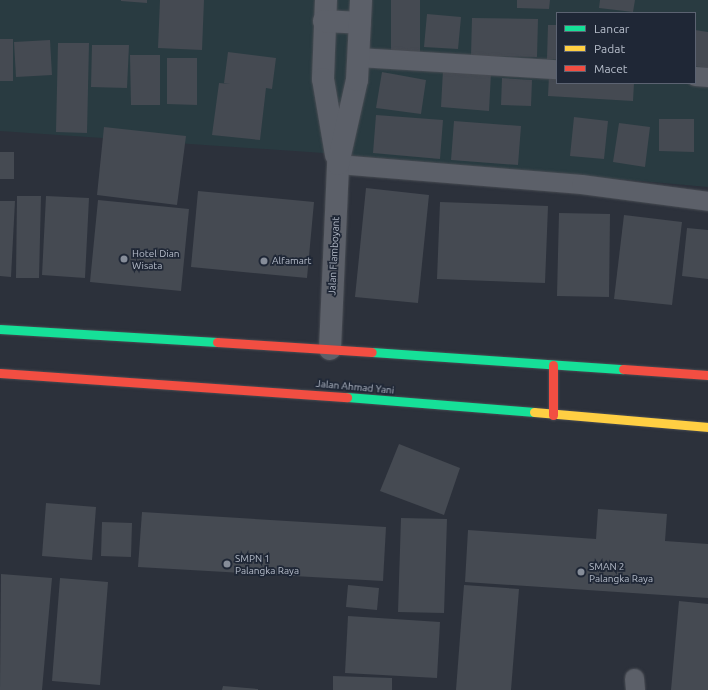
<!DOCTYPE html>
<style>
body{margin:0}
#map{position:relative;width:708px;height:690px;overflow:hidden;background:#2c313b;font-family:Ubuntu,sans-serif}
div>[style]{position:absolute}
.green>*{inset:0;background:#293b41}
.building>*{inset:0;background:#454a52}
.roads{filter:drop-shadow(0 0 1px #484c53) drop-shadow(0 0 1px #484c53)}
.lane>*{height:19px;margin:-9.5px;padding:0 9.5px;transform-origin:9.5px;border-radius:9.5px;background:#5c6069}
.street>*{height:22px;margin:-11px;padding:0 11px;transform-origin:11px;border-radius:11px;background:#5c6069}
.fast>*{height:9px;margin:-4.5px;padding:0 4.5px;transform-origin:4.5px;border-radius:4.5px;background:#16e098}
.slow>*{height:9px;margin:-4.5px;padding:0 4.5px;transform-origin:4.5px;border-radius:4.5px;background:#ffcf43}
.jam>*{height:9px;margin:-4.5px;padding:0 4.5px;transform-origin:4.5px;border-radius:4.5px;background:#f24e42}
.dots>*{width:11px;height:11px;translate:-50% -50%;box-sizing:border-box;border:2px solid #1f2736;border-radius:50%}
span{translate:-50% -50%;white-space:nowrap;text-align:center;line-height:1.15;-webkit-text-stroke:3.5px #1f2736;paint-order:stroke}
.poi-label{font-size:10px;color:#b7becb}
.left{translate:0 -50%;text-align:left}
.street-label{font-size:10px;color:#b7becb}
.legend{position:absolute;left:556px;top:12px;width:140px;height:72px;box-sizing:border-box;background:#1f2736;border:1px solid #5c6372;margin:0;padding:5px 7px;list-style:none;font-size:12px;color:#b7becb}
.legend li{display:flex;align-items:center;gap:8px;height:20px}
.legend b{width:20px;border:1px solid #5c6372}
</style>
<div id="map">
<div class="green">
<i style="clip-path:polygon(evenodd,0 0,708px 0,708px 187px,324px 153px,0 131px,0 0,557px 13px,695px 13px,695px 83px,557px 83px,557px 13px)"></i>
</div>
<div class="building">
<i style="clip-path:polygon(121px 0,147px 0,147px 3px,121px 1px)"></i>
<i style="clip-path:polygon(160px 0,204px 0,202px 50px,158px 48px)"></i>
<i style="clip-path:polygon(391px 0,420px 0,420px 52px,391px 52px)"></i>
<i style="clip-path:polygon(517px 0,550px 0,549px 9px,517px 8px)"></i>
<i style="clip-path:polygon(600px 0,635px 0,633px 12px,599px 8px)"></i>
<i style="clip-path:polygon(427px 14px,461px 17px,458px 49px,424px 47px)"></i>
<i style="clip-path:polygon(472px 18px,538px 19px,537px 57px,471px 56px)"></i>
<i style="clip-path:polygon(548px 25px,557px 25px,557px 59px,547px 59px)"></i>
<i style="clip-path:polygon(695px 30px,708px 32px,708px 68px,695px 66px)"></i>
<i style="clip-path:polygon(0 39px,13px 39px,13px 81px,0 81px)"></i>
<i style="clip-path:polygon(50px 40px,52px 75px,16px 77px,14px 42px)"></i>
<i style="clip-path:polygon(58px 43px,89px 43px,87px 133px,56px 132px)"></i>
<i style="clip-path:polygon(92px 45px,129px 45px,127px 88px,91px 87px)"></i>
<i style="clip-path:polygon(228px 52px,276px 58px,272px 89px,266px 88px,260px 140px,212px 135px,219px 83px,230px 84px,224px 83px)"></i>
<i style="clip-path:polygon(130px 55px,160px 55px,160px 105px,131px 105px)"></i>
<i style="clip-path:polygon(167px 58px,197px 58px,197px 105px,167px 104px)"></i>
<i style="clip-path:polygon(443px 70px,491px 73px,489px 111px,441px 107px)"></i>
<i style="clip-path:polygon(382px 72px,426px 80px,421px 114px,376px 108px)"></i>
<i style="clip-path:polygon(549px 75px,557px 76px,557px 83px,634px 83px,633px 101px,548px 96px)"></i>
<i style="clip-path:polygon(502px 78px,532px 80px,531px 106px,501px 105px)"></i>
<i style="clip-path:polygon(376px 115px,443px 120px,440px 159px,373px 153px)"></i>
<i style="clip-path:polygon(574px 117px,608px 121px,604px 159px,570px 156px)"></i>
<i style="clip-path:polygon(659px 119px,694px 119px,694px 152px,659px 151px)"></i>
<i style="clip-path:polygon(454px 121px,521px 126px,518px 165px,451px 160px)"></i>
<i style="clip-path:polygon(619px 123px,650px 127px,645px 167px,613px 162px)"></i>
<i style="clip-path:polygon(104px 127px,186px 136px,177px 205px,97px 195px)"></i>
<i style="clip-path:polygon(0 152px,14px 152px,14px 179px,0 179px)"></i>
<i style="clip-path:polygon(366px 188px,429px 195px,418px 303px,355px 297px)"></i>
<i style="clip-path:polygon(198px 191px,314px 202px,307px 278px,191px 267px)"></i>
<i style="clip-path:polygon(17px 196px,41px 196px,39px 278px,16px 278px)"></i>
<i style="clip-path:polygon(46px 196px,89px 198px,85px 278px,42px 275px)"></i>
<i style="clip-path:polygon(98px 200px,189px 209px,181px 291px,90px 282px)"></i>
<i style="clip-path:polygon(0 201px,15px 201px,11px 277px,0 276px)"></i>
<i style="clip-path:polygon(440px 202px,548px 206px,545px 283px,437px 279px)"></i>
<i style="clip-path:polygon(559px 213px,610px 214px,609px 297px,557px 296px)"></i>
<i style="clip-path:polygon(624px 215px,682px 222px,672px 305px,614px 299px)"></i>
<i style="clip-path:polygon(687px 228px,708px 230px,708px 279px,682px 276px)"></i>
<i style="clip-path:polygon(399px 444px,460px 468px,444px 515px,380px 491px)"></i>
<i style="clip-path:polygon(46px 503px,96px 507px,92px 560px,42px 556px)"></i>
<i style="clip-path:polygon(598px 509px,667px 514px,665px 541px,708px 544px,708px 598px,465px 582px,468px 530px,596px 539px)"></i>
<i style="clip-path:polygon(142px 512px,386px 527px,383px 581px,138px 567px)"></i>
<i style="clip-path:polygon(401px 518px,447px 519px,444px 613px,398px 612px)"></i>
<i style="clip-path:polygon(102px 522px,132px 523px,131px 557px,101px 556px)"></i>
<i style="clip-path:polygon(1px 574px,52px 578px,42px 690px,0 690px)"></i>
<i style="clip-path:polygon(60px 578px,108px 582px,100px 685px,52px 681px)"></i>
<i style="clip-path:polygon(348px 585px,379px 588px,377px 610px,346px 607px)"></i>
<i style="clip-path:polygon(464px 585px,519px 589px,511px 690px,456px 690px)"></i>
<i style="clip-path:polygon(679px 601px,708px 604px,708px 690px,671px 690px)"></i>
<i style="clip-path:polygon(348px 616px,440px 622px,437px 678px,345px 673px)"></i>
<i style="clip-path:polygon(333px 676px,392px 678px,392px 690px,333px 690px)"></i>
<i style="clip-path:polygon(223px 686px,258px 689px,258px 690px,222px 690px)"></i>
</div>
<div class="roads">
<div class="lane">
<i style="left:358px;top:57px;width:199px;rotate:3.5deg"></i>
<i style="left:695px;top:76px;width:13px;rotate:4deg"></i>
<i style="left:338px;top:164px;width:244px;rotate:4.7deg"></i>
<i style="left:581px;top:184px;width:128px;rotate:7.6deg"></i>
<i style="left:634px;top:678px;width:12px;rotate:85deg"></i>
</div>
<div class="street">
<i style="left:326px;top:0;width:79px;rotate:92.2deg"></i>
<i style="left:323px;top:79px;width:77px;rotate:80.3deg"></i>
<i style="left:324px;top:21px;width:36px;rotate:3deg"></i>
<i style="left:330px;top:349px;width:185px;rotate:-87.5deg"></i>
<i style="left:338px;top:164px;width:86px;rotate:-77.3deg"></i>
<i style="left:357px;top:80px;width:80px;rotate:-87.1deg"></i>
</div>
<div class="fast">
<i style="left:0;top:329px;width:217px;rotate:3.4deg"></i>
<i style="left:372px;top:352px;width:252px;rotate:3.9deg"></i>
<i style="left:347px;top:397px;width:188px;rotate:4.6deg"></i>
</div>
<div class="slow">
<i style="left:534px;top:412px;width:175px;rotate:4.9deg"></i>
</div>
<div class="jam">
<i style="left:217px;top:342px;width:155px;rotate:3.7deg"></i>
<i style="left:553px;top:365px;width:50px;rotate:90deg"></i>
<i style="left:623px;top:369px;width:85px;rotate:4deg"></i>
<i style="left:0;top:373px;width:348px;rotate:4deg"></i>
</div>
</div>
<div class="dots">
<i style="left:124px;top:259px;background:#868d99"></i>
<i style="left:264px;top:261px;background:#868d99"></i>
<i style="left:227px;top:564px;background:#868d99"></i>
<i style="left:581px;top:572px;background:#868d99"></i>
</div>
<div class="poi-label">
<span class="left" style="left:132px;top:259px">Hotel Dian<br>Wisata</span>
<span class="left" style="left:272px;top:261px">Alfamart</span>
<span class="left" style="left:235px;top:564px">SMPN 1<br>Palangka Raya</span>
<span class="left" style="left:589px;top:572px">SMAN 2<br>Palangka Raya</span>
</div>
<div class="street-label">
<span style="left:334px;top:256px;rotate:-87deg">Jalan Flamboyant</span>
<span style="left:355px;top:387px;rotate:5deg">Jalan Ahmad Yani</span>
</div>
<ul class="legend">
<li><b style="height:5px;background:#16e098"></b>Lancar</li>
<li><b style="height:5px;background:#ffcf43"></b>Padat</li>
<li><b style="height:5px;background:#f24e42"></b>Macet</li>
</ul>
</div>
